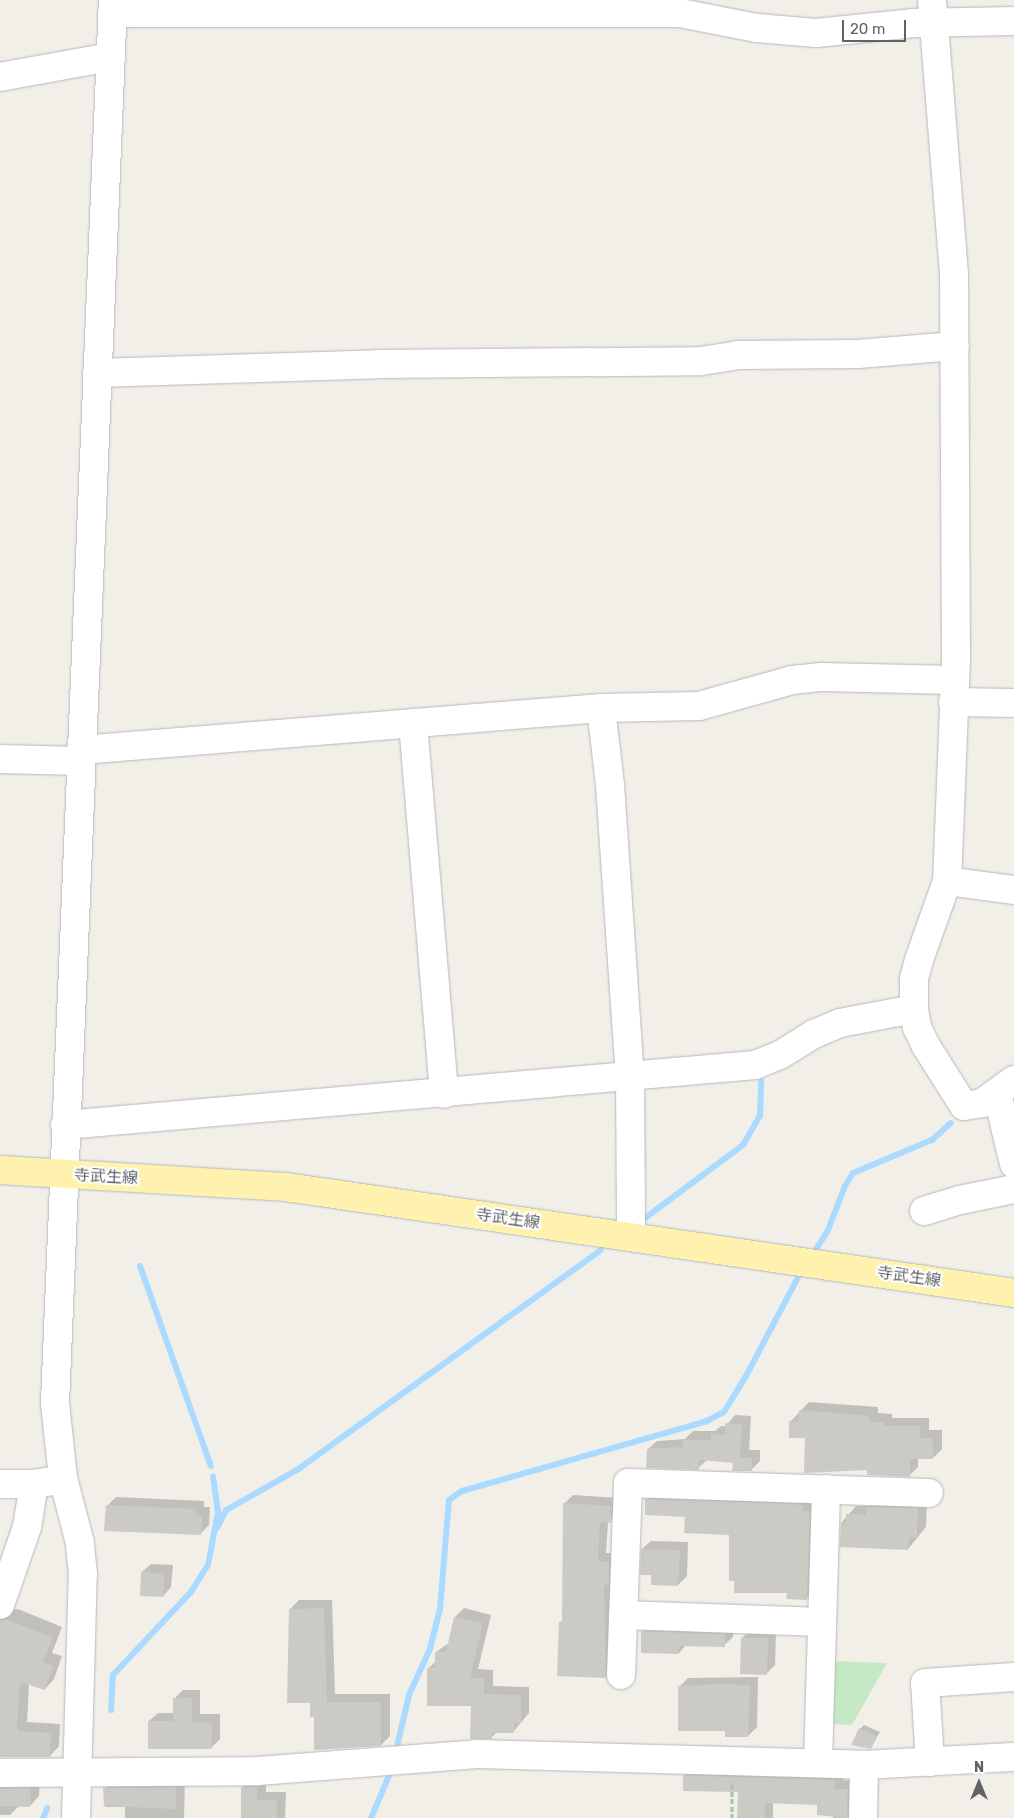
<!DOCTYPE html>
<meta charset="utf-8">
<style>
body{margin:0}
#map{position:relative;width:1014px;height:1818px;overflow:hidden;background:#f1efe8;font-family:Rubik,"Noto Sans JP",sans-serif}
div>[style]{position:absolute}
.green>*{inset:0;background:#c5e8c5}
.shadow>*{inset:0;background:#0003}
.stream>*{height:6px;margin:-3px;padding:0 3px;transform-origin:3px;border-radius:3px;background:#aadaff}
.building>*{inset:0;background:#cccac5}
.path>*{height:3px;margin-top:-1.5px;transform-origin:0;background:repeating-linear-gradient(90deg,#9cc7a9 0 5px,transparent 0 7.5px)}
.roads{filter:drop-shadow(0 0 1px #b5b8bc) drop-shadow(0 0 1px #b5b8bc)}
.minor>*{height:28px;margin:-14px;padding:0 14px;transform-origin:14px;border-radius:14px;background:#fff}
.major>*{height:28px;margin:-14px;padding:0 14px;transform-origin:14px;border-radius:14px;background:#fff2af}
span{translate:-50% -50%;white-space:nowrap;text-align:center;line-height:1.15;-webkit-text-stroke:4px #fff;paint-order:stroke}
.street-label{font-size:16px;color:#5f6368}
.north{position:absolute;left:954px;top:1758px;width:50px;height:50px;-webkit-text-stroke:4px #fff;paint-order:stroke;rotate:0deg;font-size:14px;font-weight:700;line-height:20px;text-align:center;color:#5f6368}
.north::after{content:'';display:block;margin:auto;width:18px;height:22px;background:#5f6368;clip-path:polygon(50% 0,100% 100%,50% 72%,0 100%)}
.scale{position:absolute;left:842px;top:20px;width:64px;height:22px;box-sizing:border-box;border:2px solid #5f6368;border-top:0;padding-left:6px;font-size:15px;line-height:18px;white-space:nowrap;color:#5f6368;-webkit-text-stroke:4px #fff;paint-order:stroke}
</style>
<div id="map">
<div class="green">
<i style="clip-path:polygon(832px 1661px,887px 1663px,852px 1725px,830px 1724px)"></i>
</div>
<div class="shadow">
<i style="clip-path:polygon(809px 1402px,878px 1407px,878px 1413px,892px 1414px,892px 1418px,929px 1418px,929px 1430px,942px 1430px,942px 1449px,933px 1458px,918px 1458px,918px 1467px,910px 1475px,868px 1469px,806px 1437px,790px 1422px)"></i>
<i style="clip-path:polygon(735px 1415px,751px 1416px,749px 1450px,760px 1450px,760px 1461px,751px 1470px,734px 1461px,707px 1460px,698px 1468px,648px 1449px,657px 1441px,685px 1439px,693px 1431px,715px 1431px,721px 1426px,726px 1426px)"></i>
<i style="clip-path:polygon(655px 1491px,818px 1503px,815px 1590px,807px 1598px,788px 1592px,730px 1534px,646px 1500px)"></i>
<i style="clip-path:polygon(573px 1495px,620px 1498px,619px 1513px,608px 1522px,606px 1553px,618px 1553px,614px 1668px,606px 1677px,560px 1622px,563px 1620px,564px 1504px)"></i>
<i style="clip-path:polygon(116px 1497px,204px 1501px,204px 1507px,210px 1507px,209px 1525px,200px 1534px,107px 1506px)"></i>
<i style="clip-path:polygon(876px 1498px,927px 1500px,926px 1527px,908px 1549px,842px 1522px,856px 1506px,868px 1506px)"></i>
<i style="clip-path:polygon(651px 1541px,688px 1542px,687px 1576px,678px 1585px,652px 1574px,642px 1549px)"></i>
<i style="clip-path:polygon(151px 1564px,173px 1565px,171px 1587px,163px 1596px,142px 1572px)"></i>
<i style="clip-path:polygon(299px 1600px,332px 1600px,335px 1694px,390px 1694px,390px 1736px,381px 1745px,315px 1716px,290px 1609px)"></i>
<i style="clip-path:polygon(0 1607px,4px 1611px,18px 1609px,62px 1627px,52px 1653px,62px 1656px,54px 1679px,45px 1689px,29px 1683px,27px 1722px,60px 1724px,59px 1746px,50px 1756px,0 1756px)"></i>
<i style="clip-path:polygon(464px 1608px,491px 1615px,478px 1669px,493px 1670px,493px 1686px,529px 1687px,529px 1713px,513px 1732px,497px 1732px,491px 1738px,472px 1705px,429px 1668px,436px 1661px,436px 1652px,449px 1643px,455px 1617px)"></i>
<i style="clip-path:polygon(651px 1623px,733px 1626px,733px 1637px,724px 1645px,687px 1644px,679px 1653px,642px 1632px)"></i>
<i style="clip-path:polygon(751px 1629px,776px 1630px,775px 1665px,766px 1674px,742px 1638px)"></i>
<i style="clip-path:polygon(758px 1677px,757px 1727px,748px 1736px,726px 1730px,679px 1687px,688px 1678px)"></i>
<i style="clip-path:polygon(183px 1690px,200px 1690px,200px 1714px,220px 1714px,220px 1739px,211px 1748px,149px 1721px,158px 1713px,174px 1713px,174px 1699px)"></i>
<i style="clip-path:polygon(864px 1725px,880px 1732px,870px 1748px,860px 1729px)"></i>
<i style="clip-path:polygon(693px 1767px,844px 1772px,843px 1780px,856px 1781px,858px 1818px,833px 1818px,833px 1814px,818px 1804px,773px 1802px,773px 1818px,739px 1818px,739px 1790px,684px 1776px)"></i>
<i style="clip-path:polygon(0 1774px,40px 1779px,39px 1796px,30px 1806px,19px 1806px,10px 1815px,0 1815px)"></i>
<i style="clip-path:polygon(251px 1778px,266px 1778px,266px 1792px,286px 1792px,285px 1818px,242px 1818px,243px 1787px)"></i>
<i style="clip-path:polygon(185px 1779px,184px 1818px,125px 1818px,125px 1807px,105px 1807px,105px 1788px,113px 1780px)"></i>
</div>
<div class="stream">
<i style="left:641px;top:1221px;width:127px;rotate:-36.7deg"></i>
<i style="left:743px;top:1145px;width:34px;rotate:-60deg"></i>
<i style="left:760px;top:1116px;width:35px;rotate:-88deg"></i>
<i style="left:815px;top:1251px;width:25px;rotate:-58deg"></i>
<i style="left:828px;top:1230px;width:47px;rotate:-68.9deg"></i>
<i style="left:845px;top:1186px;width:15px;rotate:-58deg"></i>
<i style="left:853px;top:1173px;width:86px;rotate:-22.7deg"></i>
<i style="left:932px;top:1140px;width:25px;rotate:-42deg"></i>
<i style="left:140px;top:1266px;width:212px;rotate:70.5deg"></i>
<i style="left:217px;top:1528px;width:20px;rotate:-63deg"></i>
<i style="left:226px;top:1510px;width:81px;rotate:-29.4deg"></i>
<i style="left:297px;top:1470px;width:375px;rotate:-35.9deg"></i>
<i style="left:111px;top:1710px;width:35px;rotate:-87deg"></i>
<i style="left:113px;top:1675px;width:114px;rotate:-46.8deg"></i>
<i style="left:191px;top:1592px;width:32px;rotate:-58deg"></i>
<i style="left:208px;top:1565px;width:54px;rotate:-79.3deg"></i>
<i style="left:218px;top:1512px;width:36px;rotate:-98deg"></i>
<i style="left:396px;top:1751px;width:57px;rotate:-76.9deg"></i>
<i style="left:409px;top:1695px;width:51px;rotate:-65.5deg"></i>
<i style="left:430px;top:1649px;width:41px;rotate:-76deg"></i>
<i style="left:440px;top:1609px;width:109px;rotate:-85.3deg"></i>
<i style="left:449px;top:1500px;width:16px;rotate:-35deg"></i>
<i style="left:462px;top:1491px;width:253px;rotate:-15.9deg"></i>
<i style="left:705px;top:1422px;width:21px;rotate:-28deg"></i>
<i style="left:724px;top:1412px;width:42px;rotate:-58.6deg"></i>
<i style="left:746px;top:1376px;width:120px;rotate:-62.2deg"></i>
<i style="left:43px;top:1818px;width:11px;rotate:-68deg"></i>
<i style="left:371px;top:1818px;width:51px;rotate:-66.9deg"></i>
</div>
<div class="building">
<i style="clip-path:polygon(799px 1410px,870px 1416px,870px 1422px,884px 1422px,884px 1426px,920px 1426px,920px 1438px,933px 1438px,933px 1459px,910px 1459px,910px 1477px,867px 1475px,867px 1470px,804px 1473px,805px 1438px,789px 1438px,789px 1421px,799px 1422px)"></i>
<i style="clip-path:polygon(725px 1423px,742px 1424px,740px 1458px,752px 1458px,752px 1471px,732px 1471px,733px 1463px,699px 1460px,699px 1470px,646px 1468px,647px 1449px,683px 1447px,683px 1440px,711px 1440px,711px 1434px,725px 1435px)"></i>
<i style="clip-path:polygon(645px 1499px,803px 1504px,803px 1511px,810px 1511px,807px 1600px,786px 1599px,787px 1593px,734px 1593px,734px 1581px,729px 1581px,729px 1535px,684px 1533px,685px 1517px,645px 1515px)"></i>
<i style="clip-path:polygon(563px 1503px,612px 1506px,611px 1523px,600px 1522px,598px 1561px,609px 1562px,609px 1585px,604px 1585px,606px 1678px,557px 1676px,559px 1622px,562px 1622px)"></i>
<i style="clip-path:polygon(106px 1505px,196px 1509px,196px 1515px,202px 1516px,201px 1535px,104px 1531px)"></i>
<i style="clip-path:polygon(866px 1507px,918px 1508px,917px 1537px,909px 1537px,908px 1550px,840px 1547px,841px 1522px,846px 1522px,846px 1514px,866px 1515px)"></i>
<i style="clip-path:polygon(641px 1549px,680px 1550px,678px 1586px,651px 1585px,651px 1575px,640px 1575px)"></i>
<i style="clip-path:polygon(141px 1572px,164px 1573px,163px 1597px,140px 1596px)"></i>
<i style="clip-path:polygon(324px 1608px,327px 1702px,381px 1702px,381px 1746px,314px 1750px,314px 1717px,310px 1717px,310px 1703px,287px 1703px,289px 1609px)"></i>
<i style="clip-path:polygon(454px 1617px,483px 1623px,470px 1678px,484px 1678px,484px 1694px,521px 1695px,521px 1723px,514px 1723px,514px 1733px,492px 1733px,492px 1739px,470px 1739px,471px 1706px,427px 1706px,427px 1668px,435px 1668px,435px 1652px,446px 1652px)"></i>
<i style="clip-path:polygon(5px 1619px,53px 1637px,43px 1662px,53px 1666px,45px 1690px,20px 1682px,17px 1726px,18px 1731px,51px 1733px,50px 1757px,0 1757px,0 1620px)"></i>
<i style="clip-path:polygon(641px 1631px,725px 1634px,725px 1647px,679px 1646px,679px 1654px,641px 1653px)"></i>
<i style="clip-path:polygon(741px 1638px,768px 1638px,767px 1675px,740px 1674px)"></i>
<i style="clip-path:polygon(721px 1684px,750px 1685px,748px 1737px,725px 1737px,725px 1731px,678px 1731px,678px 1686px)"></i>
<i style="clip-path:polygon(173px 1698px,192px 1698px,192px 1722px,212px 1723px,211px 1749px,148px 1749px,148px 1721px,173px 1721px)"></i>
<i style="clip-path:polygon(859px 1728px,877px 1737px,871px 1749px,851px 1745px)"></i>
<i style="clip-path:polygon(683px 1775px,835px 1780px,835px 1789px,848px 1789px,847px 1818px,817px 1815px,817px 1805px,765px 1803px,765px 1818px,737px 1818px,738px 1792px,683px 1791px)"></i>
<i style="clip-path:polygon(176px 1787px,176px 1809px,104px 1806px,103px 1788px)"></i>
<i style="clip-path:polygon(241px 1787px,257px 1787px,257px 1800px,277px 1800px,277px 1818px,241px 1818px)"></i>
<i style="clip-path:polygon(31px 1788px,30px 1807px,0 1806px,0 1789px)"></i>
</div>
<div class="path">
<i style="left:732px;top:1784px;width:34px;rotate:90deg"></i>
</div>
<div class="roads">
<div class="minor">
<i style="left:932px;top:0;width:276px;rotate:85.4deg"></i>
<i style="left:954px;top:275px;width:384px;rotate:89.7deg"></i>
<i style="left:956px;top:659px;width:222px;rotate:92.3deg"></i>
<i style="left:947px;top:881px;width:84px;rotate:109.5deg"></i>
<i style="left:919px;top:960px;width:20px;rotate:105deg"></i>
<i style="left:914px;top:979px;width:30px;rotate:90deg"></i>
<i style="left:914px;top:1009px;width:18px;rotate:81deg"></i>
<i style="left:917px;top:1027px;width:21px;rotate:65deg"></i>
<i style="left:926px;top:1046px;width:71px;rotate:57.7deg"></i>
<i style="left:964px;top:1106px;width:18px;rotate:-9deg"></i>
<i style="left:982px;top:1103px;width:39px;rotate:-36deg"></i>
<i style="left:112px;top:13px;width:568px"></i>
<i style="left:680px;top:13px;width:78px;rotate:11deg"></i>
<i style="left:757px;top:28px;width:59px;rotate:4.8deg"></i>
<i style="left:816px;top:33px;width:99px;rotate:-5.8deg"></i>
<i style="left:914px;top:23px;width:100px;rotate:-1.1deg"></i>
<i style="left:0;top:77px;width:112px;rotate:-10.3deg"></i>
<i style="left:97px;top:373px;width:281px;rotate:-1.8deg"></i>
<i style="left:378px;top:364px;width:323px;rotate:-0.5deg"></i>
<i style="left:701px;top:361px;width:37px;rotate:-9deg"></i>
<i style="left:738px;top:355px;width:120px;rotate:-0.5deg"></i>
<i style="left:858px;top:354px;width:97px;rotate:-4.7deg"></i>
<i style="left:953px;top:702px;width:61px;rotate:0.9deg"></i>
<i style="left:601px;top:708px;width:78px;rotate:83.3deg"></i>
<i style="left:610px;top:785px;width:293px;rotate:86.1deg"></i>
<i style="left:630px;top:1077px;width:160px;rotate:89.6deg"></i>
<i style="left:413px;top:723px;width:372px;rotate:85.2deg"></i>
<i style="left:81px;top:750px;width:522px;rotate:-4.62deg"></i>
<i style="left:601px;top:708px;width:98px;rotate:-1.2deg"></i>
<i style="left:699px;top:706px;width:97px;rotate:-15.6deg"></i>
<i style="left:792px;top:680px;width:30px;rotate:-6deg"></i>
<i style="left:822px;top:677px;width:132px;rotate:1.3deg"></i>
<i style="left:0;top:759px;width:81px;rotate:1.4deg"></i>
<i style="left:947px;top:881px;width:68px;rotate:7.7deg"></i>
<i style="left:997px;top:1093px;width:73px;rotate:76.5deg"></i>
<i style="left:65px;top:1125px;width:693px;rotate:-4.97deg"></i>
<i style="left:755px;top:1065px;width:27px;rotate:-22deg"></i>
<i style="left:780px;top:1055px;width:40px;rotate:-32deg"></i>
<i style="left:814px;top:1034px;width:28px;rotate:-23deg"></i>
<i style="left:840px;top:1023px;width:75px;rotate:-10.7deg"></i>
<i style="left:924px;top:1211px;width:38px;rotate:-17deg"></i>
<i style="left:960px;top:1200px;width:55px;rotate:-11.5deg"></i>
<i style="left:0;top:1484px;width:34px"></i>
<i style="left:34px;top:1484px;width:18px;rotate:-9deg"></i>
<i style="left:0;top:1605px;width:83px;rotate:-70.9deg"></i>
<i style="left:27px;top:1527px;width:44px;rotate:-80.8deg"></i>
<i style="left:623px;top:1615px;width:199px;rotate:2deg"></i>
<i style="left:621px;top:1675px;width:192px;rotate:-87.9deg"></i>
<i style="left:628px;top:1483px;width:301px;rotate:1.9deg"></i>
<i style="left:818px;top:1762px;width:273px;rotate:-88.3deg"></i>
<i style="left:930px;top:1762px;width:79px;rotate:-93.6deg"></i>
<i style="left:925px;top:1683px;width:89px;rotate:-3.9deg"></i>
<i style="left:0;top:1773px;width:258px;rotate:-0.4deg"></i>
<i style="left:258px;top:1771px;width:220px;rotate:-4.4deg"></i>
<i style="left:477px;top:1754px;width:387px;rotate:1.6deg"></i>
<i style="left:864px;top:1765px;width:150px;rotate:-3.1deg"></i>
<i style="left:76px;top:1818px;width:244px;rotate:-88.4deg"></i>
<i style="left:83px;top:1574px;width:31px;rotate:-96deg"></i>
<i style="left:80px;top:1543px;width:67px;rotate:-104.7deg"></i>
<i style="left:63px;top:1478px;width:75px;rotate:-96.1deg"></i>
<i style="left:55px;top:1403px;width:1404px;rotate:-87.63deg"></i>
<i style="left:863px;top:1818px;width:53px;rotate:-88.9deg"></i>
</div>
<div class="major">
<i style="left:0;top:1170px;width:287px;rotate:3.4deg"></i>
<i style="left:286px;top:1187px;width:736px;rotate:8.28deg"></i>
</div>
</div>
<div class="street-label">
<span style="left:106px;top:1177px;rotate:3deg">寺武生線</span>
<span style="left:508px;top:1219px;rotate:8deg">寺武生線</span>
<span style="left:909px;top:1277px;rotate:8deg">寺武生線</span>
</div>
<div class="north">N</div>
<div class="scale">20 m</div>
</div>
